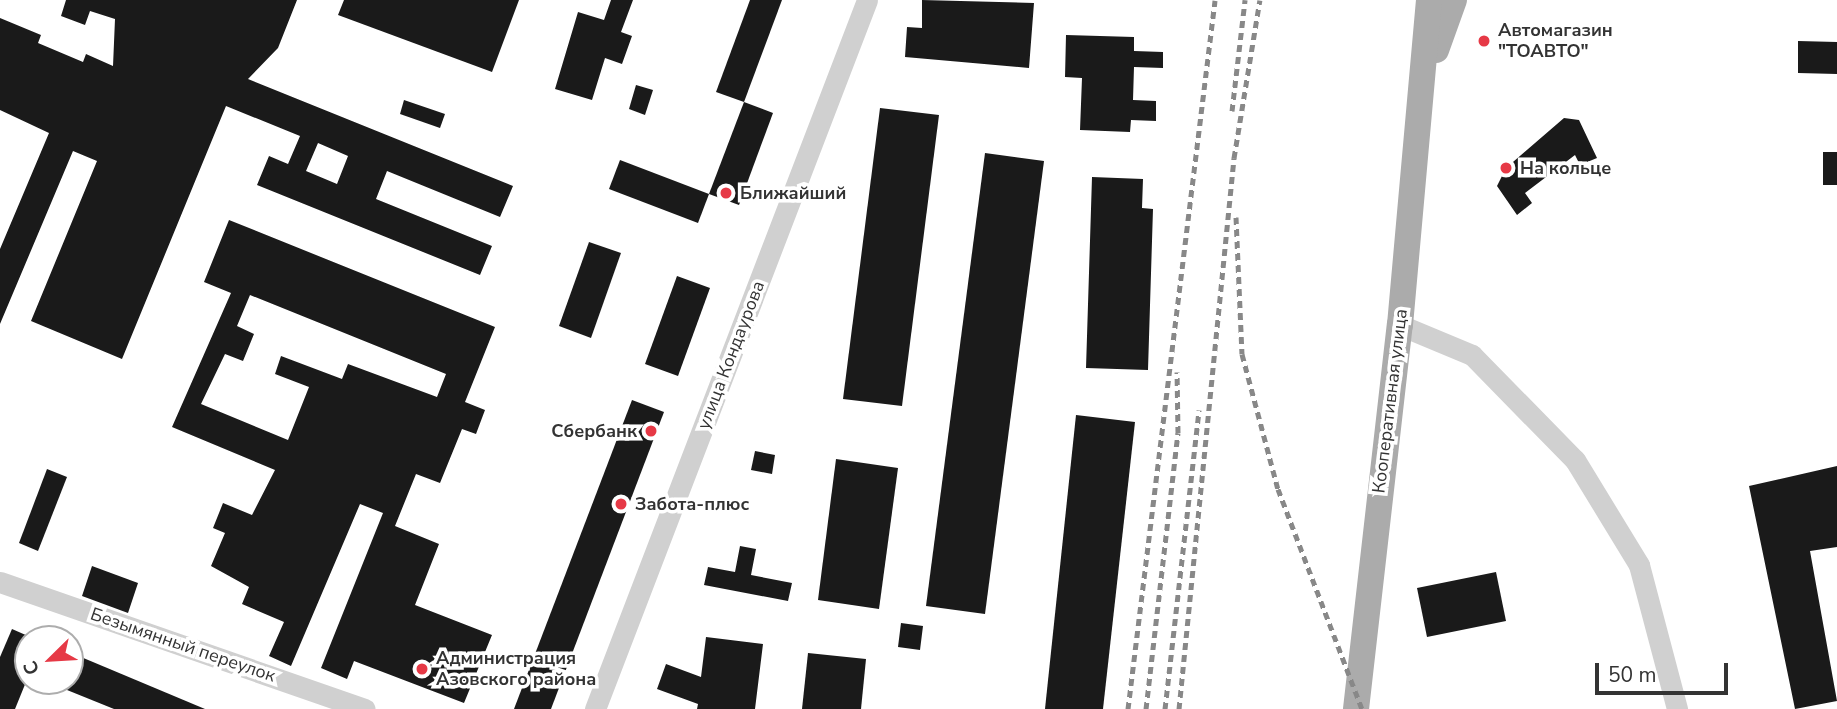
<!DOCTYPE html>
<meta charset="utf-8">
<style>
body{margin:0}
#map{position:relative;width:1837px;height:709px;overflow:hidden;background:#fff;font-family:"Nunito Sans",sans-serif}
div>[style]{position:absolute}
.building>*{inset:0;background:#1a1a1a}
.minor>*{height:21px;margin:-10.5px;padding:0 10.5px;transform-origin:10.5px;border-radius:10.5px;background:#d0d0d0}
.major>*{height:26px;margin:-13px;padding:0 13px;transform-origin:13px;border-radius:13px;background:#ababab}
.rail>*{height:5px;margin-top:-2.5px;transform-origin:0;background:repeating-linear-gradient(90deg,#888 0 7px,transparent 0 12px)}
.dots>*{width:19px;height:19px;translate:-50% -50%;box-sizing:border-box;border:4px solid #fff;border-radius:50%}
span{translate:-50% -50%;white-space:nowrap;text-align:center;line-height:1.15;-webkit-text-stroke:7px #fff;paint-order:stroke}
.poi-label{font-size:18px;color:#333;font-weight:700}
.left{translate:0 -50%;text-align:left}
.right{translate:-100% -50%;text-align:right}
.street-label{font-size:18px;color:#333}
.north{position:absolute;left:14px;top:625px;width:70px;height:70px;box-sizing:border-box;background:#fff;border:2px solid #adadad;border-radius:50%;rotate:246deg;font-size:19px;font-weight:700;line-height:28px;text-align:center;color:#333}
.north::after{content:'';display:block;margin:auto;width:24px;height:32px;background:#e63946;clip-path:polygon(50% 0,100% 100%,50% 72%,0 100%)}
.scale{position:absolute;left:1595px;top:663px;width:133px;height:32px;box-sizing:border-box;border:4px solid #333;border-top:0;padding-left:9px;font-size:21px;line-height:24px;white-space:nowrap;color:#333;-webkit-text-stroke:5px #fff;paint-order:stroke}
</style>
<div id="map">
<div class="building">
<i style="clip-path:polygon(evenodd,66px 0,297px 0,278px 48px,248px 79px,513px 186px,500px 217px,387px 171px,376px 199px,492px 246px,480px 275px,257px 185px,269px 156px,288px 164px,300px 136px,226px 106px,122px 359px,31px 321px,97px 161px,73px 151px,0 324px,0 249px,49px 133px,0 110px,0 18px,41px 35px,38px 43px,83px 62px,86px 54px,113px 66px,115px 19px,90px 11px,85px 25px,61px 16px,66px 0,318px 143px,348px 156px,337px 184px,306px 171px,318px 143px)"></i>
<i style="clip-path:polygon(344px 0,519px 0,492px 72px,338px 15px)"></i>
<i style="clip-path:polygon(611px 0,633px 0,621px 32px,632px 36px,622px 64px,605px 58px,592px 100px,555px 89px,578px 12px,604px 20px)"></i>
<i style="clip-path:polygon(750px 0,782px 0,744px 102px,716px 92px)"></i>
<i style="clip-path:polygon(922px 0,1034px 3px,1029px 68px,905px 57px,907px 27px,922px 28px)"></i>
<i style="clip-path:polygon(1066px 35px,1134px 37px,1134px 51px,1163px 52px,1163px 68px,1134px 67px,1133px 100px,1156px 101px,1156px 121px,1131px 120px,1130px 132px,1080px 130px,1082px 78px,1065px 77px)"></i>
<i style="clip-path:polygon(1798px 41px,1837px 42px,1837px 74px,1798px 73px)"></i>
<i style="clip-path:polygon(636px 85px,653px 90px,645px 115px,629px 109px)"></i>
<i style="clip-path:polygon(404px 100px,445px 114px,440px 128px,400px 114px)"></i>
<i style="clip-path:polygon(744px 102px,773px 113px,739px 205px,709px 194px)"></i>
<i style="clip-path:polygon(880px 108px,939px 115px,902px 406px,843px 399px)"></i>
<i style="clip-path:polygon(1564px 118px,1579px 120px,1597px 158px,1580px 165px,1575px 155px,1525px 193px,1532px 203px,1517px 215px,1497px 186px,1506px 168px)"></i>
<i style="clip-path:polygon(1823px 152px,1837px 152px,1837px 185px,1823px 185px)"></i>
<i style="clip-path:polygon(985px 153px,1044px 161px,985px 614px,926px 606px)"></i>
<i style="clip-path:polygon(620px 160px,709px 194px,698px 223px,609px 189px)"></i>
<i style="clip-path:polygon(1092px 177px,1143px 179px,1142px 208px,1153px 209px,1148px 370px,1086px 368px)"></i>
<i style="clip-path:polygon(evenodd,229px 220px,495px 327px,465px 402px,485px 410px,476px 434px,462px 429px,440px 483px,416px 474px,395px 526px,439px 544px,415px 605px,492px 635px,464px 703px,354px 661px,347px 679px,321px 668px,383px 513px,360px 504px,291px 666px,269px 656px,284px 622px,242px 604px,249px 587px,211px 566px,225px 533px,213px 528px,223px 503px,252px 515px,275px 470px,172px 427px,231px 293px,204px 282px,229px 220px,250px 295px,446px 374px,437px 397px,348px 364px,342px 379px,281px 356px,275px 374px,309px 387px,288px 440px,201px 404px,225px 354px,243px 361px,254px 334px,237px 326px,250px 295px)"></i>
<i style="clip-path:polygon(589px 242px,621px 253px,591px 338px,559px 326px)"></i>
<i style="clip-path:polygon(677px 276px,710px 288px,678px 376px,645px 364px)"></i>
<i style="clip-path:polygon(632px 400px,664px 412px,551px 709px,514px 709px)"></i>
<i style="clip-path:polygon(1076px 415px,1135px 422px,1103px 709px,1045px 709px)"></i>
<i style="clip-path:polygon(755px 451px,775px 455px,772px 474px,751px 470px)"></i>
<i style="clip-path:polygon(836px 459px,898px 468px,879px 609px,818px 600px)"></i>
<i style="clip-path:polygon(1837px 466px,1837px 547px,1810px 551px,1837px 701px,1795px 709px,1749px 486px)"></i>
<i style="clip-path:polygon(47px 469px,67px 477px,38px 551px,19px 543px)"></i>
<i style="clip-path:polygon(740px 546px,756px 549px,751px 575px,792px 583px,788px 601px,704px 585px,708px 567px,735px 572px)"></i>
<i style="clip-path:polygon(92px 566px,138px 583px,128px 613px,82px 596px)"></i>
<i style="clip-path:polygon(1496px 572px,1506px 621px,1427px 637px,1417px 588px)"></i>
<i style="clip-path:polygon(901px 623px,923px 626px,920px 650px,898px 647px)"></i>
<i style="clip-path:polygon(12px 629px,28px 636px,28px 677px,15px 709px,0 709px,0 657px)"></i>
<i style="clip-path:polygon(706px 637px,763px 644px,755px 709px,697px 709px,698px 704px,657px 689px,666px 664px,701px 677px)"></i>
<i style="clip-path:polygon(808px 653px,866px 659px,861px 709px,802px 709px)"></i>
<i style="clip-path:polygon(81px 657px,205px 709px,114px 709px,67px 690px)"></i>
</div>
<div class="minor">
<i style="left:1400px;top:325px;width:78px;rotate:22.6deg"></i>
<i style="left:1472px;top:355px;width:147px;rotate:45.6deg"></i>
<i style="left:1575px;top:460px;width:123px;rotate:58.6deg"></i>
<i style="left:1639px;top:565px;width:149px;rotate:75.2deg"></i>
<i style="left:0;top:582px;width:386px;rotate:19.2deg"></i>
<i style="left:595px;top:709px;width:759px;rotate:-69.01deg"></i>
</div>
<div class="major">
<i style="left:1436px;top:50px;width:53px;rotate:-70.2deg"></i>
<i style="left:1356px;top:709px;width:387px;rotate:-83.5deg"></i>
<i style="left:1400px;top:325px;width:326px;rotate:-84.9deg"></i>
</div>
<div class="rail">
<i style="left:1232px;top:111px;width:112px;rotate:-83.3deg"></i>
<i style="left:1236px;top:217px;width:137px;rotate:87.5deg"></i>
<i style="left:1242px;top:354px;width:140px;rotate:75.1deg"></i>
<i style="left:1278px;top:489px;width:235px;rotate:69.1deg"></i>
<i style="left:1128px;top:709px;width:714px;rotate:-83deg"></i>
<i style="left:1146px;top:709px;width:278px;rotate:-83.4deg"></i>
<i style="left:1178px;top:433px;width:61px;rotate:-90.9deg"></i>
<i style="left:1165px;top:709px;width:301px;rotate:-83.5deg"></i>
<i style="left:1179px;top:709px;width:554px;rotate:-84.3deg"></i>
<i style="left:1234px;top:158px;width:160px;rotate:-80.7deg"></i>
</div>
<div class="dots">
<i style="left:1484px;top:41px;background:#e63946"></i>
<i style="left:1506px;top:168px;background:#e63946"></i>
<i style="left:726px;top:193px;background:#e63946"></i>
<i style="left:651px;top:431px;background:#e63946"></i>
<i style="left:621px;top:504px;background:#e63946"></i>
<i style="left:422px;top:669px;background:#e63946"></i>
</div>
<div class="poi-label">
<span class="left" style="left:1498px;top:41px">Автомагазин<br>"ТОАВТО"</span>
<span class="left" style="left:1520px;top:168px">На кольце</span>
<span class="left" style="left:740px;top:193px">Ближайший</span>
<span class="right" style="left:637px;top:431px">Сбербанк</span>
<span class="left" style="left:635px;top:504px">Забота-плюс</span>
<span class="left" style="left:436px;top:669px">Администрация<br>Азовского района</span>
</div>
<div class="street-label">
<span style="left:731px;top:355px;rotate:-69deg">улица Кондаурова</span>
<span style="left:1390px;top:401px;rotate:-83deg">Кооперативная улица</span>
<span style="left:183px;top:645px;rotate:19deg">Безымянный переулок</span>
</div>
<div class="north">С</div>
<div class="scale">50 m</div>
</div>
